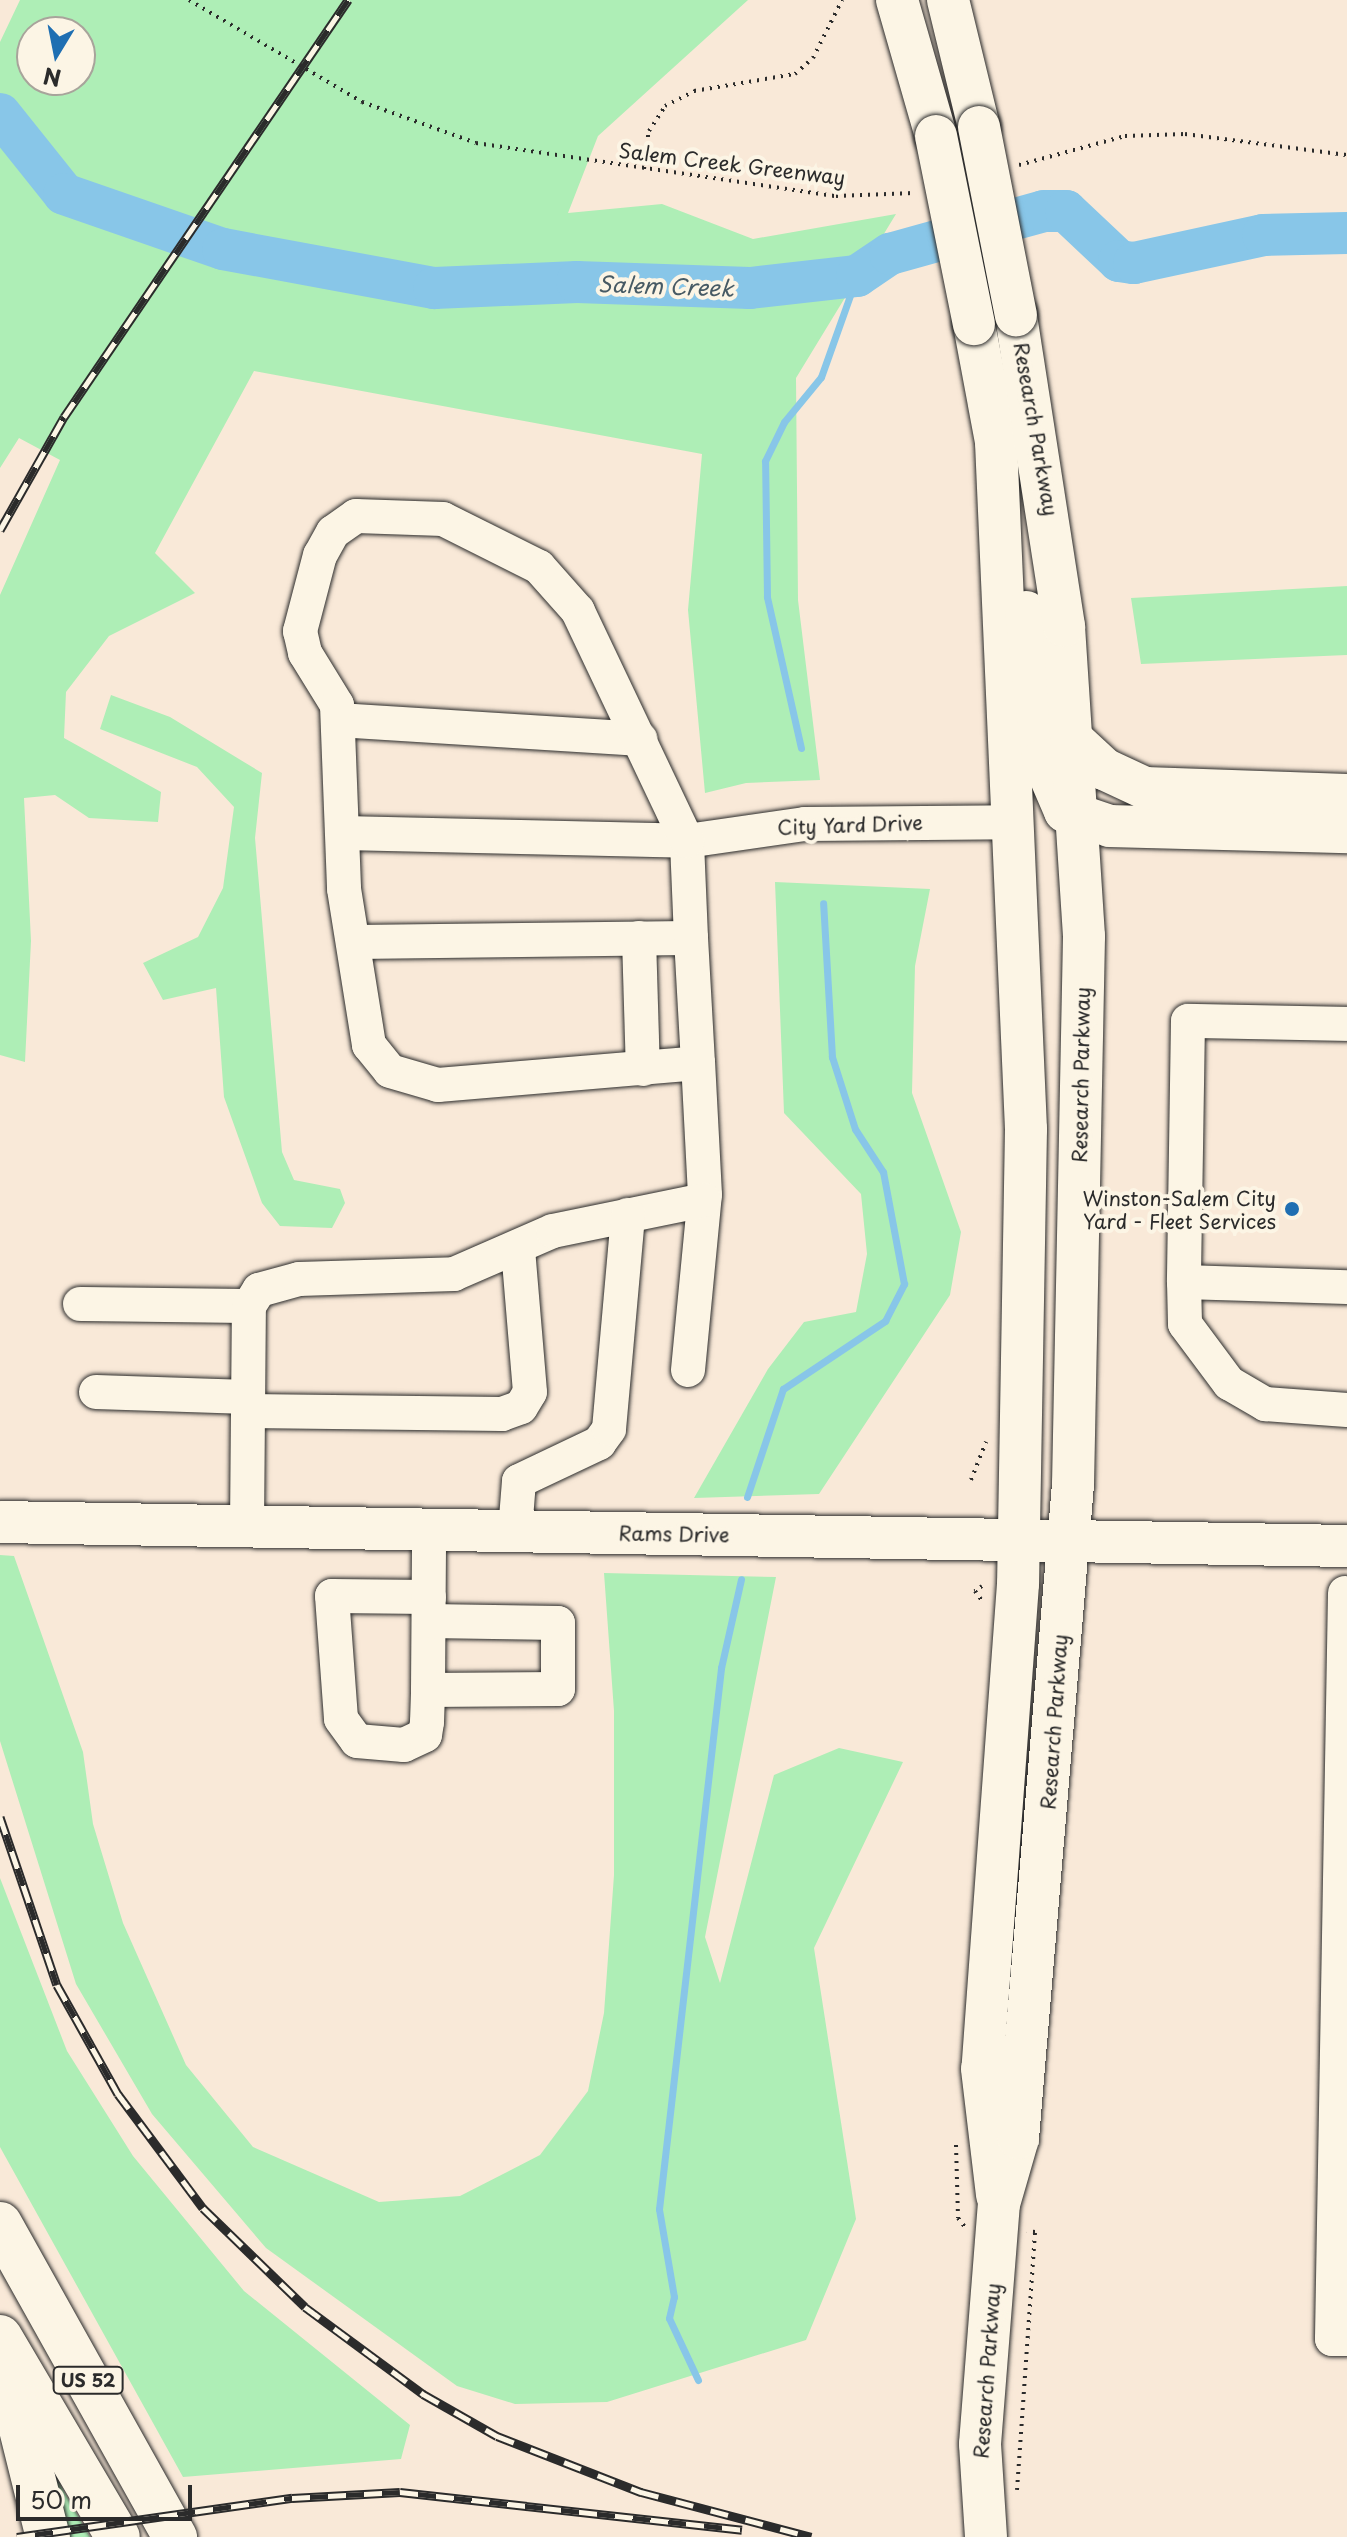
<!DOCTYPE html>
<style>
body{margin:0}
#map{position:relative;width:1347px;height:2537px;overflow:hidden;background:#f9e9d8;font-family:"Playpen Sans",sans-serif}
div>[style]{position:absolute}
.green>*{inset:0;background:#aeeeb6}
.stream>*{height:7px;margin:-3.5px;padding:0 3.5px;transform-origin:3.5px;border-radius:3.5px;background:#88c6e8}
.river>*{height:42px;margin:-21px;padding:0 21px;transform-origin:21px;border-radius:21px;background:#88c6e8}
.path>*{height:4px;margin-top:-2px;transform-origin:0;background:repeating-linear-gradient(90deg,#2b2b2b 0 2px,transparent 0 8px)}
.roads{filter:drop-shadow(0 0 2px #2b2b2b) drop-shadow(0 0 2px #2b2b2b)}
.minor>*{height:34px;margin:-17px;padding:0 17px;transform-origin:17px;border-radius:17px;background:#fcf5e5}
.major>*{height:42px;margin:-21px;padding:0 21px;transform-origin:21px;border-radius:21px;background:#fcf5e5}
.highway>*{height:44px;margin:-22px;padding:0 22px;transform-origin:22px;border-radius:22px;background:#fcf5e5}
.rail>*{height:9px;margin-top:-4.5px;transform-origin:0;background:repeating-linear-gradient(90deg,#fcf5e5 0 18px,#2b2b2b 0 36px);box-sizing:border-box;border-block:2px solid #2b2b2b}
.bridges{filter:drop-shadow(0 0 2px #2b2b2b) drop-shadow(0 0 2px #2b2b2b)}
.major-bridge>*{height:42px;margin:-21px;padding:0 21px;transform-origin:21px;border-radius:21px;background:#fcf5e5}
.dots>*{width:22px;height:22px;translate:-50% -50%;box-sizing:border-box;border:4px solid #fcf5e5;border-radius:50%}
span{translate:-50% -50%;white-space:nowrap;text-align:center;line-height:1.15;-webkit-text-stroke:8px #fcf5e5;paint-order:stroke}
.shield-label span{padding:2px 6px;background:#fcf5e5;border:2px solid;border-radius:6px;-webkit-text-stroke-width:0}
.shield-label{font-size:18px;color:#2b2b2b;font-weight:700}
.street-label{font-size:20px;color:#2b2b2b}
.poi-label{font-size:20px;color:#2b2b2b}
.right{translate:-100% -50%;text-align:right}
.water-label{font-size:22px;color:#475a64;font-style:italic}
.north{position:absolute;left:16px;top:16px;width:80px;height:80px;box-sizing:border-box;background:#fcf5e5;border:2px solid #a8a49b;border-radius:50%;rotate:190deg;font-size:22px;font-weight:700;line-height:32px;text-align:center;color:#2b2b2b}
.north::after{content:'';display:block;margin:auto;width:28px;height:36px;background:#1f6fb2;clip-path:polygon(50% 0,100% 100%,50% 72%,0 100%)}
.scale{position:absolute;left:16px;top:2485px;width:176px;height:36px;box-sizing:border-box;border:4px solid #2b2b2b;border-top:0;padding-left:10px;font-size:24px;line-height:28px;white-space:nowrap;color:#2b2b2b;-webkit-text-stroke:6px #fcf5e5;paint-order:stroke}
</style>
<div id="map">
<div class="green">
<i style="clip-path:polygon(evenodd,20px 0,748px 0,598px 136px,568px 213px,662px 204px,753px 239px,896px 214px,796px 378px,798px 600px,820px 780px,746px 783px,705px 793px,688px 610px,702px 454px,254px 371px,155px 553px,195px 593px,109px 636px,66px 692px,64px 738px,161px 792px,158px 822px,89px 818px,55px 795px,24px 798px,31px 941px,25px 1062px,0 1055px,0 595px,60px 460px,19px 438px,0 468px,0 42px,20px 0,32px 32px,80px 32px,80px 80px,32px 80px,32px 32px)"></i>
<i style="clip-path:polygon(1347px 586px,1347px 655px,1141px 664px,1131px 598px)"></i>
<i style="clip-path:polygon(111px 695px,170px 717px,262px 773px,255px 838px,282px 1152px,294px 1180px,340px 1189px,345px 1203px,332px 1228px,280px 1226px,262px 1203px,224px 1097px,216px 988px,163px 1000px,143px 963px,198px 937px,223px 888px,234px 807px,197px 767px,100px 729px)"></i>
<i style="clip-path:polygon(775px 882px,930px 889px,915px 966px,912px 1093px,961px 1232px,950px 1295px,819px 1494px,694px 1498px,768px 1369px,804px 1322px,856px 1312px,867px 1254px,861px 1194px,784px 1113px)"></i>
<i style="clip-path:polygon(0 1555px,14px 1556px,83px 1752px,93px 1824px,123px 1923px,186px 2065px,253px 2147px,379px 2202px,460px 2196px,540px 2155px,588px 2091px,604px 2013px,614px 1875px,614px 1711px,604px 1573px,776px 1577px,705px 1937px,720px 1983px,774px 1775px,839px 1748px,903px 1762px,814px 1948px,856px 2219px,806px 2340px,607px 2402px,515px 2404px,457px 2386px,266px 2248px,152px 2114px,76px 1984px,0 1741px)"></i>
<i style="clip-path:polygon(0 1878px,67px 2051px,133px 2156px,244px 2291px,410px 2425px,401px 2459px,183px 2477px,0 2147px)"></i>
<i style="clip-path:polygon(57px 2479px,90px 2537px,58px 2537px)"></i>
</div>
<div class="stream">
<i style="left:801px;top:748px;width:155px;rotate:-102.7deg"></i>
<i style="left:767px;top:597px;width:136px;rotate:-90.8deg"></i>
<i style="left:765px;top:461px;width:43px;rotate:-64deg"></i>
<i style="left:784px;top:422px;width:58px;rotate:-50.6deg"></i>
<i style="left:821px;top:377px;width:107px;rotate:-70.4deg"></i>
<i style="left:747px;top:1497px;width:114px;rotate:-71.6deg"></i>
<i style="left:783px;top:1389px;width:123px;rotate:-33.7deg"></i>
<i style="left:885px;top:1321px;width:42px;rotate:-62.8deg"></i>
<i style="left:904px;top:1284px;width:114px;rotate:-100.6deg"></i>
<i style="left:883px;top:1172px;width:51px;rotate:-123.1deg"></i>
<i style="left:855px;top:1129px;width:76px;rotate:-107.7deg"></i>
<i style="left:832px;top:1057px;width:154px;rotate:-93.3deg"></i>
<i style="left:698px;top:2380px;width:68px;rotate:-115.1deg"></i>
<i style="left:669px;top:2318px;width:22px;rotate:-77deg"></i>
<i style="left:674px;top:2297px;width:89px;rotate:-99.7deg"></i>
<i style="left:659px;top:2209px;width:545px;rotate:-83.46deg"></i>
<i style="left:721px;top:1668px;width:91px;rotate:-77.3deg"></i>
</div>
<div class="river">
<i style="left:0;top:114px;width:102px;rotate:51.3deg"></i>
<i style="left:64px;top:194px;width:168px;rotate:19.1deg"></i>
<i style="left:223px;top:249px;width:215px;rotate:10.5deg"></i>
<i style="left:434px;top:288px;width:143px;rotate:-2.4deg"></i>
<i style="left:577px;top:282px;width:173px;rotate:2deg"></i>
<i style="left:750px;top:288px;width:108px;rotate:-6.4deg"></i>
<i style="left:857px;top:276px;width:40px;rotate:-34deg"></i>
<i style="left:890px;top:254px;width:160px;rotate:-15.6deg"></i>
<i style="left:1044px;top:211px;width:22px"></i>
<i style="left:1066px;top:211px;width:73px;rotate:43.3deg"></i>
<i style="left:1119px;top:261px;width:15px;rotate:8deg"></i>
<i style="left:1134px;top:263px;width:132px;rotate:-12.2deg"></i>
<i style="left:1263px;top:235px;width:84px;rotate:-1.4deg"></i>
</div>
<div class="path">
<i style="left:189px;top:0;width:201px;rotate:30.5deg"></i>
<i style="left:362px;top:102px;width:121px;rotate:19.8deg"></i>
<i style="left:476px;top:143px;width:364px;rotate:8.4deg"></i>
<i style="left:836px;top:196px;width:78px;rotate:-2.2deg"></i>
<i style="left:1019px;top:165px;width:110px;rotate:-15.3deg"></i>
<i style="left:1125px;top:136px;width:60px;rotate:-1.9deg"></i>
<i style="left:1185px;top:134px;width:163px;rotate:7.4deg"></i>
<i style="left:644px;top:169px;width:38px;rotate:-83deg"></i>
<i style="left:649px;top:131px;width:30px;rotate:-57deg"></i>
<i style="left:665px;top:106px;width:33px;rotate:-27deg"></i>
<i style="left:694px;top:91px;width:102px;rotate:-9.6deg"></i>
<i style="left:795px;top:74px;width:24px;rotate:-42deg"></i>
<i style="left:813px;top:58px;width:65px;rotate:-63.4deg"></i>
<i style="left:971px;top:1480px;width:41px;rotate:-68.5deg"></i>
<i style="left:982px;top:1586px;width:9px;rotate:144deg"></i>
<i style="left:975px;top:1591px;width:14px;rotate:54deg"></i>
<i style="left:956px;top:2145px;width:73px;rotate:88.4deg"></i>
<i style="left:958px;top:2218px;width:11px;rotate:52deg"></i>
<i style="left:1017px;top:2490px;width:259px;rotate:-86deg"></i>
<i style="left:1035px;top:2232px;width:8px;rotate:-173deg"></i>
</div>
<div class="roads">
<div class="minor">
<i style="left:339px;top:720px;width:302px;rotate:3.6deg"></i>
<i style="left:343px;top:833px;width:344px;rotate:1.3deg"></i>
<i style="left:687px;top:841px;width:119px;rotate:-8.2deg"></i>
<i style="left:805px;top:824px;width:209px;rotate:-0.5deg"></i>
<i style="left:639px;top:938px;width:131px;rotate:88.3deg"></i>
<i style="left:353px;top:942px;width:338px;rotate:-0.7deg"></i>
<i style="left:1347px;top:1024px;width:159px;rotate:-178.9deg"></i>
<i style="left:1188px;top:1021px;width:261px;rotate:90.9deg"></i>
<i style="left:1184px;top:1282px;width:42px;rotate:88.6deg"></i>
<i style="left:1185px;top:1324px;width:74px;rotate:53.3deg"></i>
<i style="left:1229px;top:1383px;width:42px;rotate:30.3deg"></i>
<i style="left:1265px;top:1404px;width:82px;rotate:4.2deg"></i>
<i style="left:1184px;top:1282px;width:163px;rotate:1.8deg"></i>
<i style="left:80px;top:1304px;width:169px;rotate:0.7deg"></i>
<i style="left:688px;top:1370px;width:176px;rotate:-84.5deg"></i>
<i style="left:705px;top:1195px;width:132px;rotate:-93deg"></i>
<i style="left:698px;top:1063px;width:125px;rotate:-93.2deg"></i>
<i style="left:691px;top:938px;width:97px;rotate:-92.4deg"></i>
<i style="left:687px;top:841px;width:255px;rotate:-115.4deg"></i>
<i style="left:578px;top:611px;width:59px;rotate:-131.6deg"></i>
<i style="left:539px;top:567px;width:107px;rotate:-153.4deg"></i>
<i style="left:443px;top:519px;width:87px;rotate:-178deg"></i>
<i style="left:356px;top:516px;width:28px;rotate:145deg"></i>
<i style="left:333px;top:532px;width:26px;rotate:119deg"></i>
<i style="left:320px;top:555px;width:79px;rotate:104.7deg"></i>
<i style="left:300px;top:631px;width:23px;rotate:77deg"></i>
<i style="left:305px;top:653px;width:61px;rotate:58.4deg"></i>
<i style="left:337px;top:705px;width:184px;rotate:87.8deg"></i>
<i style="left:344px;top:889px;width:158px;rotate:80.9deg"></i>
<i style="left:369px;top:1045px;width:33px;rotate:51deg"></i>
<i style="left:390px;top:1071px;width:50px;rotate:16.3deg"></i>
<i style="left:438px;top:1085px;width:261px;rotate:-4.8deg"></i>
<i style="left:96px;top:1392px;width:152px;rotate:1.9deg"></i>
<i style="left:248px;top:1411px;width:254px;rotate:0.7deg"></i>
<i style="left:502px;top:1414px;width:20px;rotate:-20deg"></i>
<i style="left:521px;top:1407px;width:17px;rotate:-59deg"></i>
<i style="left:530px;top:1392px;width:144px;rotate:-94.8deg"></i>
<i style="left:247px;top:1526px;width:220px;rotate:-89.5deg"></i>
<i style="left:249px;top:1306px;width:19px;rotate:-58deg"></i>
<i style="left:259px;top:1290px;width:41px;rotate:-15.4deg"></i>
<i style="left:299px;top:1279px;width:155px;rotate:-1.8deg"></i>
<i style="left:454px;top:1274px;width:108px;rotate:-23.5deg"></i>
<i style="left:553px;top:1231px;width:154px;rotate:-11.6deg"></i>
<i style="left:515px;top:1531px;width:50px;rotate:-85.4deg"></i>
<i style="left:519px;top:1481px;width:89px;rotate:-25.4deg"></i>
<i style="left:599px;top:1443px;width:17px;rotate:-54deg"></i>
<i style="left:609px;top:1429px;width:215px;rotate:-84.9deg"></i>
<i style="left:1345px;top:1593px;width:746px;rotate:91deg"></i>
<i style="left:1332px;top:2339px;width:15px"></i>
<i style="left:429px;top:1597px;width:97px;rotate:-179.4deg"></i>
<i style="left:332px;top:1596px;width:123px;rotate:85.8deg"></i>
<i style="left:341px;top:1719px;width:27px;rotate:54deg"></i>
<i style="left:357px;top:1741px;width:47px;rotate:4.9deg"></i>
<i style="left:404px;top:1745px;width:23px;rotate:-25deg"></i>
<i style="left:425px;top:1735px;width:13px;rotate:-81deg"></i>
<i style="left:427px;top:1722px;width:32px;rotate:-88deg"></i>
<i style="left:428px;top:1690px;width:160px;rotate:-89.6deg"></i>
<i style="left:428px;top:1690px;width:130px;rotate:-0.4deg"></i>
<i style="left:558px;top:1689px;width:66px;rotate:-90deg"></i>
<i style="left:558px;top:1623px;width:129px;rotate:-179.1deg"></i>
</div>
<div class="major">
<i style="left:897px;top:0;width:141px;rotate:74deg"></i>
<i style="left:948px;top:0;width:131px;rotate:76.3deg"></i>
<i style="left:974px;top:324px;width:120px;rotate:79.4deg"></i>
<i style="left:996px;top:442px;width:688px;rotate:87.5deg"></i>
<i style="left:1026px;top:1129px;width:455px;rotate:91deg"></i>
<i style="left:1018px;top:1584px;width:486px;rotate:94.2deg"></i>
<i style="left:982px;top:2069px;width:127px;rotate:83.2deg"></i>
<i style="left:1026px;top:612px;width:149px;rotate:83.4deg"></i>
<i style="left:1043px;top:760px;width:56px;rotate:66.7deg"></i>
<i style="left:1065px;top:811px;width:47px;rotate:18.4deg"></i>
<i style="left:1110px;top:826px;width:237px;rotate:1.5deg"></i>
<i style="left:1074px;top:741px;width:41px;rotate:43deg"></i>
<i style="left:1104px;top:769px;width:45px;rotate:24.9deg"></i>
<i style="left:1145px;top:788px;width:202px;rotate:2deg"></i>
<i style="left:0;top:1522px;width:1347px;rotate:1.02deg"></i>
<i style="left:986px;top:2537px;width:93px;rotate:-93.7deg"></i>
<i style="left:980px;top:2444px;width:241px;rotate:-85.5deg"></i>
<i style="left:999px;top:2204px;width:69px;rotate:-73.9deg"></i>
<i style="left:1018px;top:2138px;width:655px;rotate:-85.19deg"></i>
<i style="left:1073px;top:1485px;width:549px;rotate:-88.85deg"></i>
<i style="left:1084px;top:936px;width:311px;rotate:-93.7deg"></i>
<i style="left:1064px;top:626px;width:315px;rotate:-98.8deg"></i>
</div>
<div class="highway">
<i style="left:0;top:2224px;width:359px;rotate:60.8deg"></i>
<i style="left:0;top:2337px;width:232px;rotate:59.5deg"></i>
<i style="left:10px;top:2385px;width:157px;rotate:76deg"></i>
</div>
</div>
<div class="rail">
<i style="left:0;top:530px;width:130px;rotate:-60.5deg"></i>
<i style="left:64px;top:417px;width:505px;rotate:-55.74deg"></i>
<i style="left:0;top:1817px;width:177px;rotate:71.3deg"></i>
<i style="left:57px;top:1985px;width:125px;rotate:60.8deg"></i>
<i style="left:118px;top:2094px;width:142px;rotate:53.3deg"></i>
<i style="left:203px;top:2208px;width:142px;rotate:44.1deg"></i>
<i style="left:305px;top:2307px;width:147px;rotate:36.4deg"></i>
<i style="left:423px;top:2394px;width:85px;rotate:29.6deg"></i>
<i style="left:497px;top:2436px;width:155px;rotate:21.3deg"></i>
<i style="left:641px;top:2492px;width:176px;rotate:14.8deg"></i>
<i style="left:17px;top:2537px;width:278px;rotate:-8.1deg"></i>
<i style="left:292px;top:2498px;width:108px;rotate:-3.2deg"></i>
<i style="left:400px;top:2492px;width:344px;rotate:6.3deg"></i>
</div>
<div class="bridges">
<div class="major-bridge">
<i style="left:979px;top:127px;width:192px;rotate:78.9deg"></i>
<i style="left:936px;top:136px;width:192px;rotate:78.6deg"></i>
</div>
</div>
<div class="dots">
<i style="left:1292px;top:1209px;background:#1f6fb2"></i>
</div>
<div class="shield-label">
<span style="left:88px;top:2380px">US 52</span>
</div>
<div class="street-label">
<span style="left:732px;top:164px;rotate:7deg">Salem Creek Greenway</span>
<span style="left:1036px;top:429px;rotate:80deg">Research Parkway</span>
<span style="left:850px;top:825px;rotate:-2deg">City Yard Drive</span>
<span style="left:1081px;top:1075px;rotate:-89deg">Research Parkway</span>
<span style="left:674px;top:1534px;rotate:1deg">Rams Drive</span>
<span style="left:1054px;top:1722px;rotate:-86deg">Research Parkway</span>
<span style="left:987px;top:2371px;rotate:-86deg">Research Parkway</span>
</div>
<div class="poi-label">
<span class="right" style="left:1276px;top:1210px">Winston-Salem City<br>Yard - Fleet Services</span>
</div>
<div class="water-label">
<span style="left:666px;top:285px;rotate:2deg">Salem Creek</span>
</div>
<div class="north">N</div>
<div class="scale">50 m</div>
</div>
